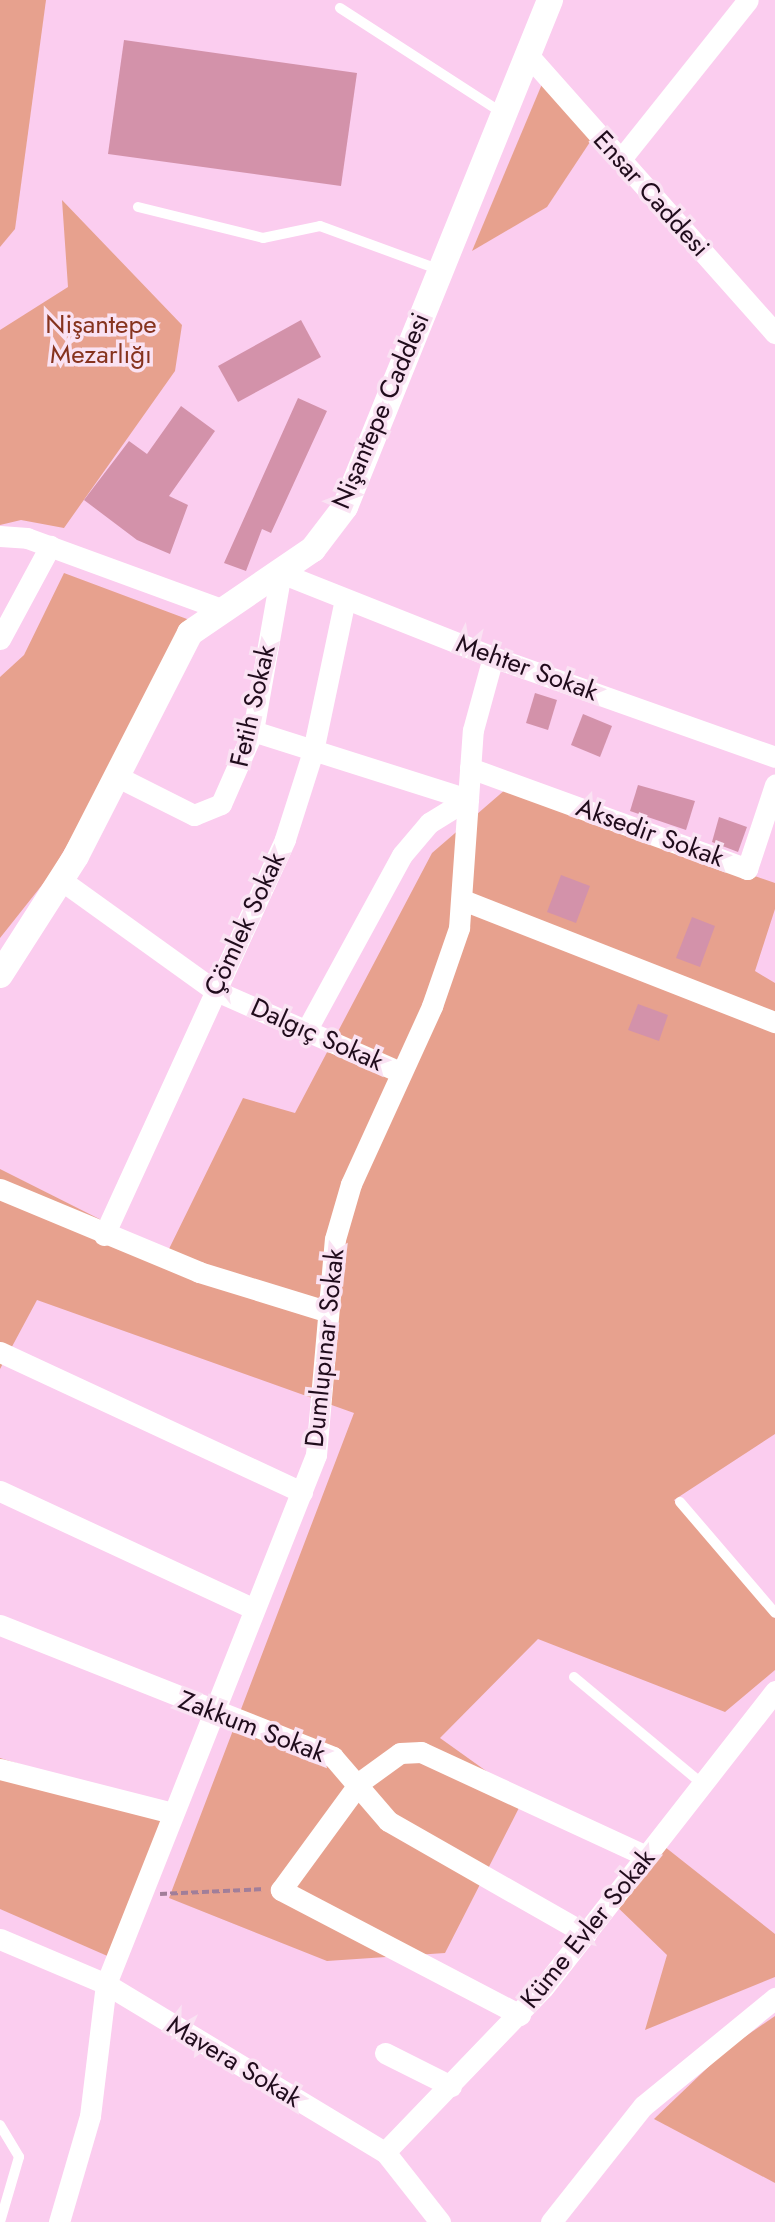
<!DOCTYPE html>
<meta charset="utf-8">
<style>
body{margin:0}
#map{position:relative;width:775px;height:2222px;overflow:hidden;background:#fbcdef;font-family:Jost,sans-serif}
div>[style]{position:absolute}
.green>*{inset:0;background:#e7a18e}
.building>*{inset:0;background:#d392aa}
.path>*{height:3.5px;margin-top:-1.75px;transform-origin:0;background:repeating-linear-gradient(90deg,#a17e99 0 7px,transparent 0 10.5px)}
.service>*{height:10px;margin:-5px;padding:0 5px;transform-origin:5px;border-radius:5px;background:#fff}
.minor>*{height:21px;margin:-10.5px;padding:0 10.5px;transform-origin:10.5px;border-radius:10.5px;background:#fff}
.tertiary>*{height:26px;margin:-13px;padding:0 13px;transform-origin:13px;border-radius:13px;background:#fff}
span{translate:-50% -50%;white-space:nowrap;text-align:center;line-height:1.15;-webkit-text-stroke:7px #fae2f3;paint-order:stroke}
.street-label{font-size:26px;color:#200c1c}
.park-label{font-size:26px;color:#86331e}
</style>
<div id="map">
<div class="green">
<i style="clip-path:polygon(0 0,46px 0,15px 229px,0 247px)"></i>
<i style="clip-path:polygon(542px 84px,592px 139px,547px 207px,472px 251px)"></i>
<i style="clip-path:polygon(62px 200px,182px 325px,175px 371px,64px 528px,21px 520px,0 525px,0 330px,68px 287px)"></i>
<i style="clip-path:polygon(64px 573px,195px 622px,50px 875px,0 938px,0 677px,24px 655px)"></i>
<i style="clip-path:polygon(506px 789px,775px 883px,775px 909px,755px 971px,775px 983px,775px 1434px,674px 1500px,775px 1618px,775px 1670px,725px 1712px,538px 1639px,440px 1738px,524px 1798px,445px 1953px,327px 1961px,169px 1898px,354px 1413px,37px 1300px,0 1369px,0 1169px,167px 1253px,243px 1098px,295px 1113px,432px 853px)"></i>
<i style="clip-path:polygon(0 1758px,167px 1810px,112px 1958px,0 1909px)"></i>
<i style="clip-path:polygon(660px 1843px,775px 1934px,775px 1977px,645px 2030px,667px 1955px,610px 1900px)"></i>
<i style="clip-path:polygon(775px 2016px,775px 2183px,654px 2119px,727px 2049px)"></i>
</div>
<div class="building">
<i style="clip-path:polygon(124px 40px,357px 73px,341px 186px,108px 154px)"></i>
<i style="clip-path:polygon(301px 320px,321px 357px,238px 402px,218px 366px)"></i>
<i style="clip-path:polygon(298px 398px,327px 411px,271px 533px,262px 529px,246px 571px,224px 563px)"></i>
<i style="clip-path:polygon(181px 406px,215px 431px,169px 496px,188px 505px,170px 554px,137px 540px,84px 500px,129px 441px,147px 454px)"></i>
<i style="clip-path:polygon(535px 693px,557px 700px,548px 730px,526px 723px)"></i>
<i style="clip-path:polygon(583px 714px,612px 726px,600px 757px,571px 745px)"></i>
<i style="clip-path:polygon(638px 785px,695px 801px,686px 830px,630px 811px)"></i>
<i style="clip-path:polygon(719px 817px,747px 827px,738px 852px,712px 842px)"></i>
<i style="clip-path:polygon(561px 875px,590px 886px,576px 923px,547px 912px)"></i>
<i style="clip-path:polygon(692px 917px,715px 926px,700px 967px,676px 958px)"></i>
<i style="clip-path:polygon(638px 1004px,668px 1015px,659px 1041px,628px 1030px)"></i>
</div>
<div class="path">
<i style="left:160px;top:1894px;width:105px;rotate:-2.7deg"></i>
</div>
<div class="service">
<i style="left:340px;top:8px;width:195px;rotate:32.9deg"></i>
<i style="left:138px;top:207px;width:129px;rotate:13.9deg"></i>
<i style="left:263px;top:238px;width:58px;rotate:-11.9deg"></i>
<i style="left:320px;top:226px;width:128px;rotate:20.1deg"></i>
<i style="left:680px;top:1502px;width:146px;rotate:49.4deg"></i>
<i style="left:574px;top:1677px;width:165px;rotate:39.8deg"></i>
<i style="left:0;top:2125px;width:37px;rotate:59deg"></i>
<i style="left:19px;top:2157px;width:68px;rotate:106.3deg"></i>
</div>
<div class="minor">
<i style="left:528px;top:55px;width:372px;rotate:48.4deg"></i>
<i style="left:621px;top:159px;width:203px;rotate:-51.4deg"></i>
<i style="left:0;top:536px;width:27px;rotate:4deg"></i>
<i style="left:27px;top:538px;width:210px;rotate:20.1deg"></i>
<i style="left:0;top:639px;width:106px;rotate:-61.7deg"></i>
<i style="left:253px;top:731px;width:225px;rotate:17.6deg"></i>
<i style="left:470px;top:768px;width:295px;rotate:20deg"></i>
<i style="left:747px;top:869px;width:89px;rotate:-71.6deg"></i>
<i style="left:118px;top:777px;width:85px;rotate:26.6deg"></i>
<i style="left:194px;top:815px;width:29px;rotate:-22deg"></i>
<i style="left:221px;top:804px;width:80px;rotate:-66.3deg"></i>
<i style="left:253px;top:731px;width:160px;rotate:-80deg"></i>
<i style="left:281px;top:573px;width:228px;rotate:21.6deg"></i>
<i style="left:493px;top:657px;width:299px;rotate:19.5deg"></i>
<i style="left:61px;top:880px;width:188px;rotate:35.7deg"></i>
<i style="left:214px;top:990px;width:203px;rotate:23.8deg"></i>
<i style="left:463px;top:900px;width:335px;rotate:21.4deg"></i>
<i style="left:306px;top:1031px;width:200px;rotate:-61.4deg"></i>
<i style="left:402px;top:855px;width:42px;rotate:-49.8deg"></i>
<i style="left:429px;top:823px;width:46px;rotate:-31.6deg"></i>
<i style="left:0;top:1189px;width:216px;rotate:22.6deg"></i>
<i style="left:199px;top:1272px;width:133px;rotate:17.1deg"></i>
<i style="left:104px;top:1235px;width:435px;rotate:-65.4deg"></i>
<i style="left:285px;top:839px;width:92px;rotate:-72.3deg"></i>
<i style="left:313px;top:751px;width:155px;rotate:-78.1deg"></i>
<i style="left:0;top:1352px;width:333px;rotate:24.9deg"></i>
<i style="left:0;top:1491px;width:278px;rotate:24.9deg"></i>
<i style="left:0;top:1625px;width:358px;rotate:21.6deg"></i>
<i style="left:333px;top:1757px;width:84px;rotate:49.3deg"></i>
<i style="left:388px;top:1821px;width:228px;rotate:29.7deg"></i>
<i style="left:0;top:1769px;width:178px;rotate:14.3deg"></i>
<i style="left:0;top:1939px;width:115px;rotate:23deg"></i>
<i style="left:106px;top:1984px;width:326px;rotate:31.1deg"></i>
<i style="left:385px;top:2152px;width:89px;rotate:51.8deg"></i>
<i style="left:520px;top:2015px;width:270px;rotate:-152.4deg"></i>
<i style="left:281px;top:1890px;width:134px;rotate:-53.8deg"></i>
<i style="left:360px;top:1782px;width:49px;rotate:-35.9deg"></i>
<i style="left:400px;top:1753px;width:21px;rotate:-3deg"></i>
<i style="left:421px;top:1752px;width:248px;rotate:24.8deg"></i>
<i style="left:385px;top:2053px;width:74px;rotate:26.6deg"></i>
<i style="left:385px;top:2152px;width:228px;rotate:-46.1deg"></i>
<i style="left:543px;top:1988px;width:377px;rotate:-52deg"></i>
<i style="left:59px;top:2222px;width:110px;rotate:-73.7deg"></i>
<i style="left:90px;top:2116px;width:133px;rotate:-83.1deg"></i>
<i style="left:106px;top:1984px;width:569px;rotate:-68.35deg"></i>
<i style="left:316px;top:1455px;width:217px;rotate:-85deg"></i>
<i style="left:335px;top:1239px;width:57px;rotate:-73.8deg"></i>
<i style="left:351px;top:1184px;width:196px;rotate:-65.5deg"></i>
<i style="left:432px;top:1006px;width:83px;rotate:-70.9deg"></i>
<i style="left:459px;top:928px;width:198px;rotate:-86deg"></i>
<i style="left:473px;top:730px;width:76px;rotate:-74.7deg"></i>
<i style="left:551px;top:2222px;width:148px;rotate:-51.6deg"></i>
<i style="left:643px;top:2106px;width:171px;rotate:-39.3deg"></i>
</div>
<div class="tertiary">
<i style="left:0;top:975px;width:141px;rotate:-57.4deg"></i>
<i style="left:76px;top:856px;width:250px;rotate:-62.9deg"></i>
<i style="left:190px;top:633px;width:149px;rotate:-34.3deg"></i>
<i style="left:313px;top:549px;width:53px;rotate:-52.7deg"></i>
<i style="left:345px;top:507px;width:547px;rotate:-67.98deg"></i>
</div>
<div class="street-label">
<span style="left:651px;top:194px;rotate:48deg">Ensar Caddesi</span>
<span style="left:381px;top:411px;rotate:-67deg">Nişantepe Caddesi</span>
<span style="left:527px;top:668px;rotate:20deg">Mehter Sokak</span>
<span style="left:253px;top:706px;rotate:-77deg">Fetih Sokak</span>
<span style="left:650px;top:833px;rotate:20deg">Aksedir Sokak</span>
<span style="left:245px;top:924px;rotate:-65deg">Çömlek Sokak</span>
<span style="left:317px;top:1035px;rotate:24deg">Dalgıç Sokak</span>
<span style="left:325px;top:1348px;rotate:-84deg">Dumlupınar Sokak</span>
<span style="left:252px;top:1727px;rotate:21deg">Zakkum Sokak</span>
<span style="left:588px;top:1929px;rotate:-51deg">Küme Evler Sokak</span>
<span style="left:234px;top:2062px;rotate:31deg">Mavera Sokak</span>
</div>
<div class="park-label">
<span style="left:101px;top:340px">Nişantepe<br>Mezarlığı</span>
</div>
</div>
